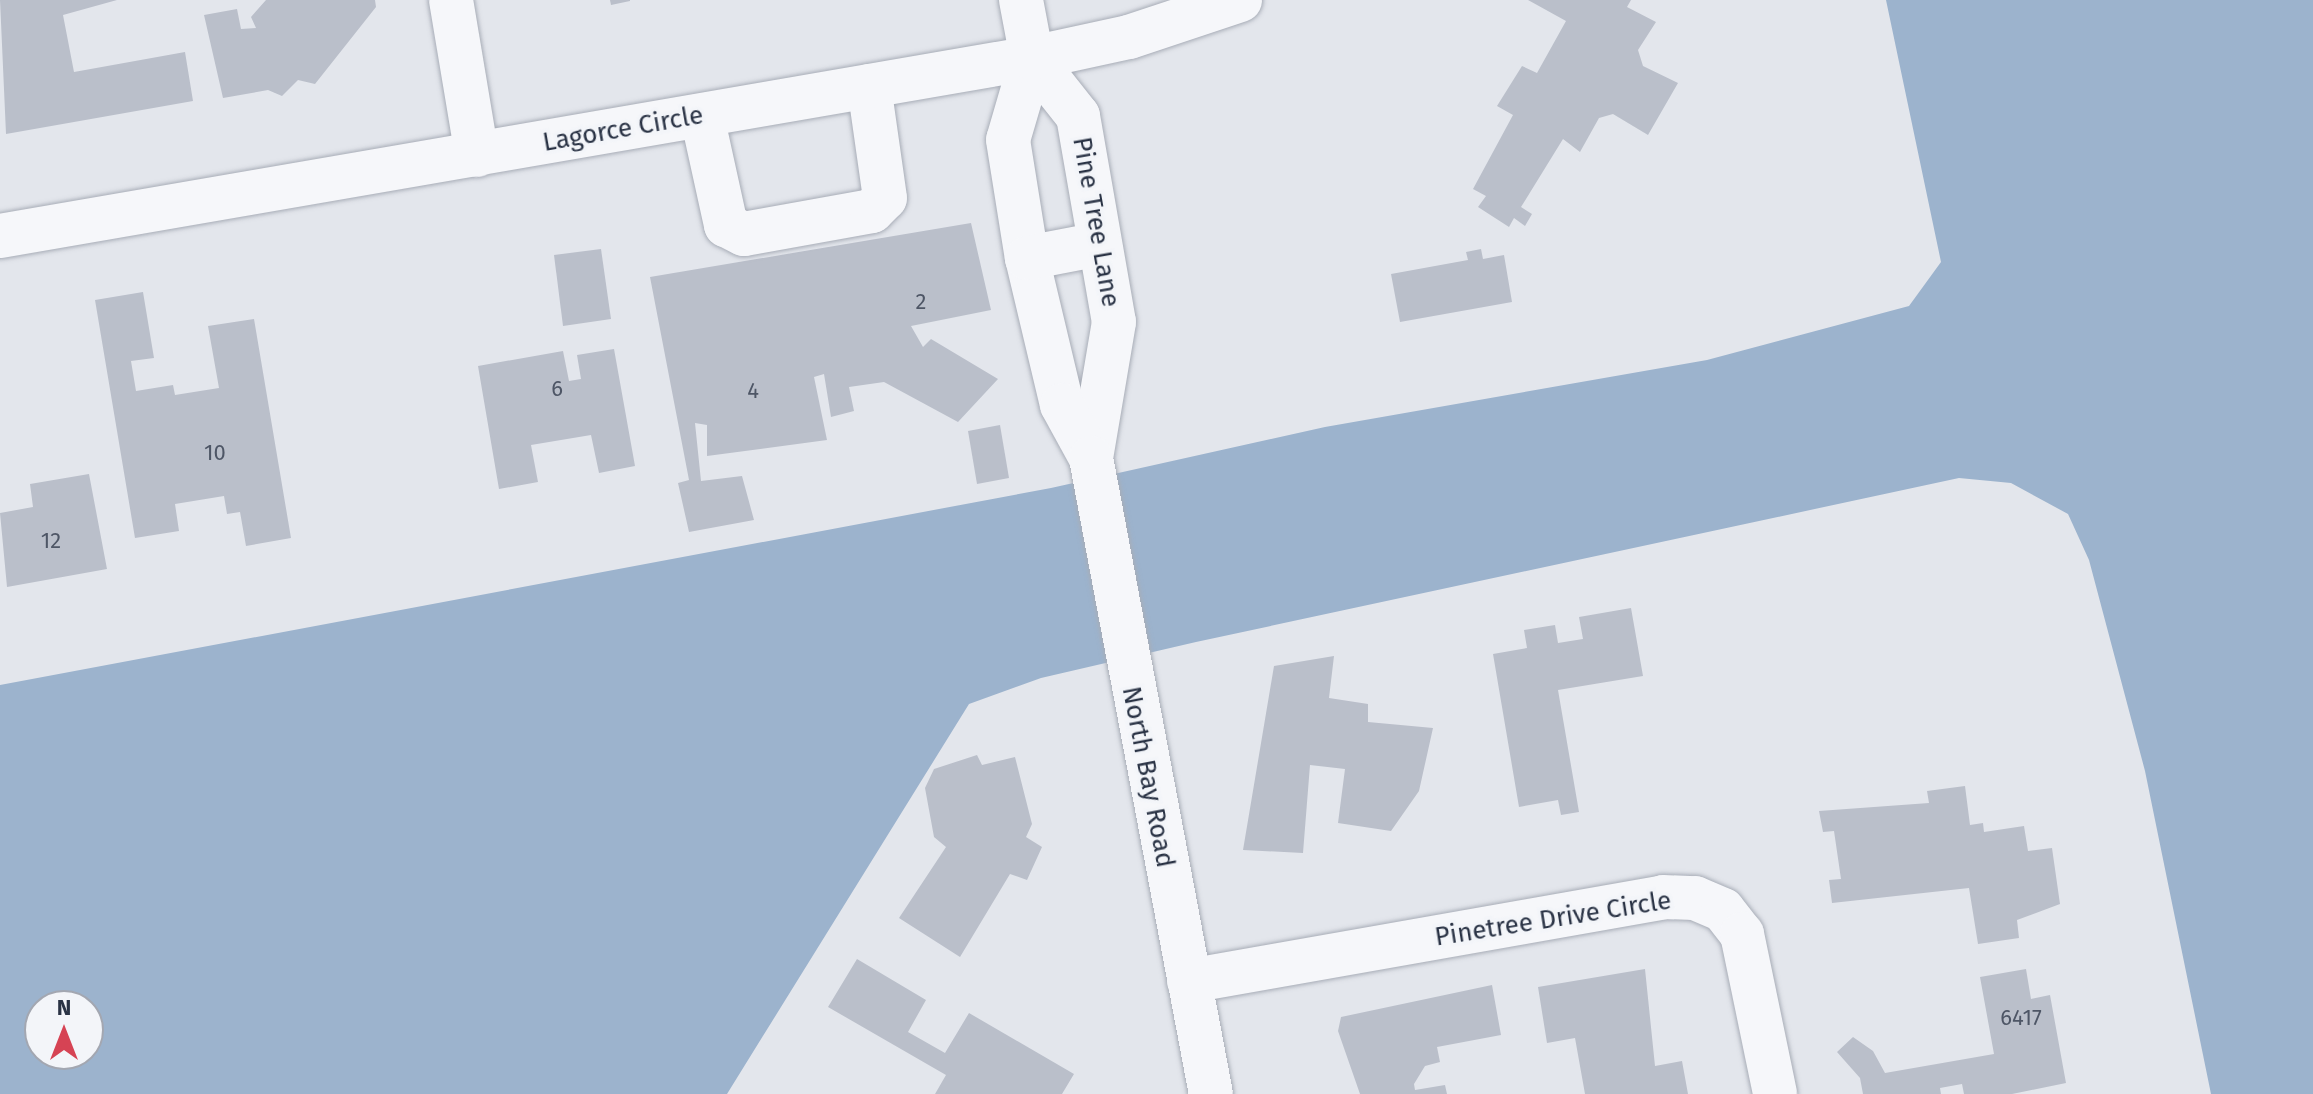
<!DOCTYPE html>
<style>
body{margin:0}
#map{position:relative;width:2313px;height:1094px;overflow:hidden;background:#e3e6ec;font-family:"Fira Sans",sans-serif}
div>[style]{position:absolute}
.water>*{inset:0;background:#9cb3cd}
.building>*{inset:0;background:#babfca}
.roads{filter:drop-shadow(0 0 2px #a8adb7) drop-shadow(0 0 2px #a8adb7)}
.minor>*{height:44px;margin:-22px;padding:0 22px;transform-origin:22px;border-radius:22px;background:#f6f7fa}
span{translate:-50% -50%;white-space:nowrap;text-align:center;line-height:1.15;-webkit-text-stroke:7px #f3f5f9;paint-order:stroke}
.number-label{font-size:22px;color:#4e5666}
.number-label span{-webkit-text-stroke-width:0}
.street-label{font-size:26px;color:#2a3345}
.north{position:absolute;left:24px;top:990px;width:80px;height:80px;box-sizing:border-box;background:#f3f5f9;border:2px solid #a3a7b1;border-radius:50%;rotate:0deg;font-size:22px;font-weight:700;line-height:32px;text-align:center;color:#2a3345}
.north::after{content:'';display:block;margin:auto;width:28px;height:36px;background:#d64354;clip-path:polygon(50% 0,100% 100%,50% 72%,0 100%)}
</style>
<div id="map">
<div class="water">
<i style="clip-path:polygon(evenodd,1886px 0,2313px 0,2313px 1094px,2211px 1094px,2145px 771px,2089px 560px,2068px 514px,2011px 483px,1959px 478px,1196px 642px,1041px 678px,969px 704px,727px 1094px,0 1094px,0 685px,1051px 488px,1325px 427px,1707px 360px,1909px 306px,1941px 262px,1886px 0,40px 1006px,88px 1006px,88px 1054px,40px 1054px,40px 1006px)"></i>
</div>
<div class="building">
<i style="clip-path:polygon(0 0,117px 0,63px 15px,74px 72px,185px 52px,193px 101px,6px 134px)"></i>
<i style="clip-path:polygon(266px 0,375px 0,376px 7px,315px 84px,298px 80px,282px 96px,268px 90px,223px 98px,204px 15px,237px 9px,241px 29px,256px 28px,251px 17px)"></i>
<i style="clip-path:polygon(610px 0,630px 0,630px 1px,611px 5px)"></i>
<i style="clip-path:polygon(1528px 0,1631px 0,1627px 7px,1656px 22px,1638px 50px,1643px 66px,1678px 83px,1648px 135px,1613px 114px,1599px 118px,1580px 152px,1563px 139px,1521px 207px,1532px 214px,1525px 226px,1514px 218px,1509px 227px,1478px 207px,1486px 196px,1473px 189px,1513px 115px,1497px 106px,1522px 66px,1537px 73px,1566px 21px)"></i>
<i style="clip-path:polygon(971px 223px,991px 310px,911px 326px,923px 347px,931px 339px,998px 379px,958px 422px,884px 382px,849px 387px,854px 411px,831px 417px,824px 374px,814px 377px,827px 440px,707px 456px,707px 425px,695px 423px,701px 481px,742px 476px,754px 520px,689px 532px,678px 483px,689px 480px,650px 277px)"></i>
<i style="clip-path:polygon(601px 249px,611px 319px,563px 326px,554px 255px)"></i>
<i style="clip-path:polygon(1481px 249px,1483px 259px,1504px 255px,1512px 302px,1400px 322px,1391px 274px,1468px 260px,1466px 252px)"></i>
<i style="clip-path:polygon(143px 292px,154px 358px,131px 361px,136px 391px,173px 385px,175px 395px,219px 388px,208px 326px,254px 319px,291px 538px,246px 546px,240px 512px,227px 514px,224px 496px,175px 504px,179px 531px,135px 538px,95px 300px)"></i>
<i style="clip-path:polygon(614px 349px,635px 466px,599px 473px,591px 435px,531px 445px,538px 482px,499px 489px,478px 366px,563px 351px,569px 381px,581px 379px,577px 355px)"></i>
<i style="clip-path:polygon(1000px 425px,1009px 478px,977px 484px,968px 431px)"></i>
<i style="clip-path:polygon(89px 474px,107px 569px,7px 587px,0 513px,33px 507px,30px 484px)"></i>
<i style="clip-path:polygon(1631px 608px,1643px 676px,1558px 690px,1579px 812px,1561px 815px,1558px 800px,1519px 807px,1493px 654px,1527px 648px,1524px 630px,1555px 625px,1558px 643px,1583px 639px,1579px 617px)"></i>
<i style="clip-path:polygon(1334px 656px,1329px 698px,1368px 704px,1368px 722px,1433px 728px,1419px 791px,1391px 831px,1338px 823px,1345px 769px,1310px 765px,1303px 853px,1243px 850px,1274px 666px)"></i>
<i style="clip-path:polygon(977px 755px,982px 765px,1015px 757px,1032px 824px,1026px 837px,1042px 847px,1027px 880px,1010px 874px,960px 957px,899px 918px,946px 847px,934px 837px,925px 788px,934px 769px)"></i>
<i style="clip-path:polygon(1965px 786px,1970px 825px,1983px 823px,1984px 832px,2024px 826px,2028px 851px,2052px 848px,2060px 904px,2017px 920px,2019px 938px,1978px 944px,1969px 888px,1832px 903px,1829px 880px,1841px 879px,1834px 831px,1823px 832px,1819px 811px,1929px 803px,1927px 791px)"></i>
<i style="clip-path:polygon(857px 959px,926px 1000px,908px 1032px,945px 1053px,969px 1013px,1074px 1074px,1062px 1094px,935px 1094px,946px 1075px,828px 1007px)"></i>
<i style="clip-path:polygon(1645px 969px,1655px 1066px,1682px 1061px,1688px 1094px,1585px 1094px,1575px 1038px,1547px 1043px,1538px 987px)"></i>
<i style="clip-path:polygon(2026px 969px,2031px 999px,2050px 995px,2066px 1083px,2012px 1094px,1964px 1094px,1962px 1084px,1940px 1088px,1941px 1094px,1863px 1094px,1860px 1078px,1837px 1052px,1853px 1037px,1873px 1051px,1885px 1073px,1994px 1054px,1980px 977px)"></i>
<i style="clip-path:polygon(1492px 985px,1501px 1035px,1437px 1047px,1440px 1062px,1425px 1066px,1414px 1084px,1415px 1090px,1445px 1085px,1447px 1094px,1360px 1094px,1338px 1031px,1341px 1017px)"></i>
</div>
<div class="roads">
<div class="minor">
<i style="left:451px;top:0;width:157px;rotate:80.5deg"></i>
<i style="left:1021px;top:0;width:59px;rotate:79.3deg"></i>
<i style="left:1032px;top:58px;width:74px;rotate:51.6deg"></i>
<i style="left:1078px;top:116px;width:209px;rotate:80.1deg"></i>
<i style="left:1114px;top:322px;width:138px;rotate:99.6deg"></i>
<i style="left:1032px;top:58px;width:85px;rotate:106.3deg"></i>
<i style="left:1008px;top:140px;width:120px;rotate:80.9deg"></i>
<i style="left:1027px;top:258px;width:151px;rotate:76.6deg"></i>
<i style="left:1062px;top:405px;width:60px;rotate:61.3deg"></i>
<i style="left:1091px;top:458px;width:647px;rotate:79.32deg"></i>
<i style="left:702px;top:116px;width:112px;rotate:77.6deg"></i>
<i style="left:726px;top:225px;width:20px;rotate:27deg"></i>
<i style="left:744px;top:234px;width:130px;rotate:-10.2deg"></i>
<i style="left:872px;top:211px;width:18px;rotate:-45deg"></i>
<i style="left:885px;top:198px;width:113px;rotate:-98.1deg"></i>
<i style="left:0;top:236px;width:1047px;rotate:-9.79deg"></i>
<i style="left:1032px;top:58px;width:99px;rotate:-12.2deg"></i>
<i style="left:1129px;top:37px;width:117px;rotate:-18.4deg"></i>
<i style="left:1027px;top:258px;width:74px;rotate:-10.9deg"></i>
<i style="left:1189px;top:981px;width:481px;rotate:-10deg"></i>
<i style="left:1663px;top:897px;width:32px;rotate:2deg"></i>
<i style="left:1695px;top:898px;width:30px;rotate:23deg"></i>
<i style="left:1723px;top:910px;width:31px;rotate:52deg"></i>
<i style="left:1742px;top:934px;width:163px;rotate:78.3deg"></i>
</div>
</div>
<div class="number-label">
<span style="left:921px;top:302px">2</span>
<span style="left:557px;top:389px">6</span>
<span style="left:753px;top:391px">4</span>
<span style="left:215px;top:453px">10</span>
<span style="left:51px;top:541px">12</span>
<span style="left:2021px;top:1018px">6417</span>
</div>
<div class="street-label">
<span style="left:623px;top:129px;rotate:-10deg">Lagorce Circle</span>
<span style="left:1096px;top:222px;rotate:80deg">Pine Tree Lane</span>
<span style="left:1148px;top:777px;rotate:79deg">North Bay Road</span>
<span style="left:1553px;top:919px;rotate:-9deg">Pinetree Drive Circle</span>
</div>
<div class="north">N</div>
</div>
